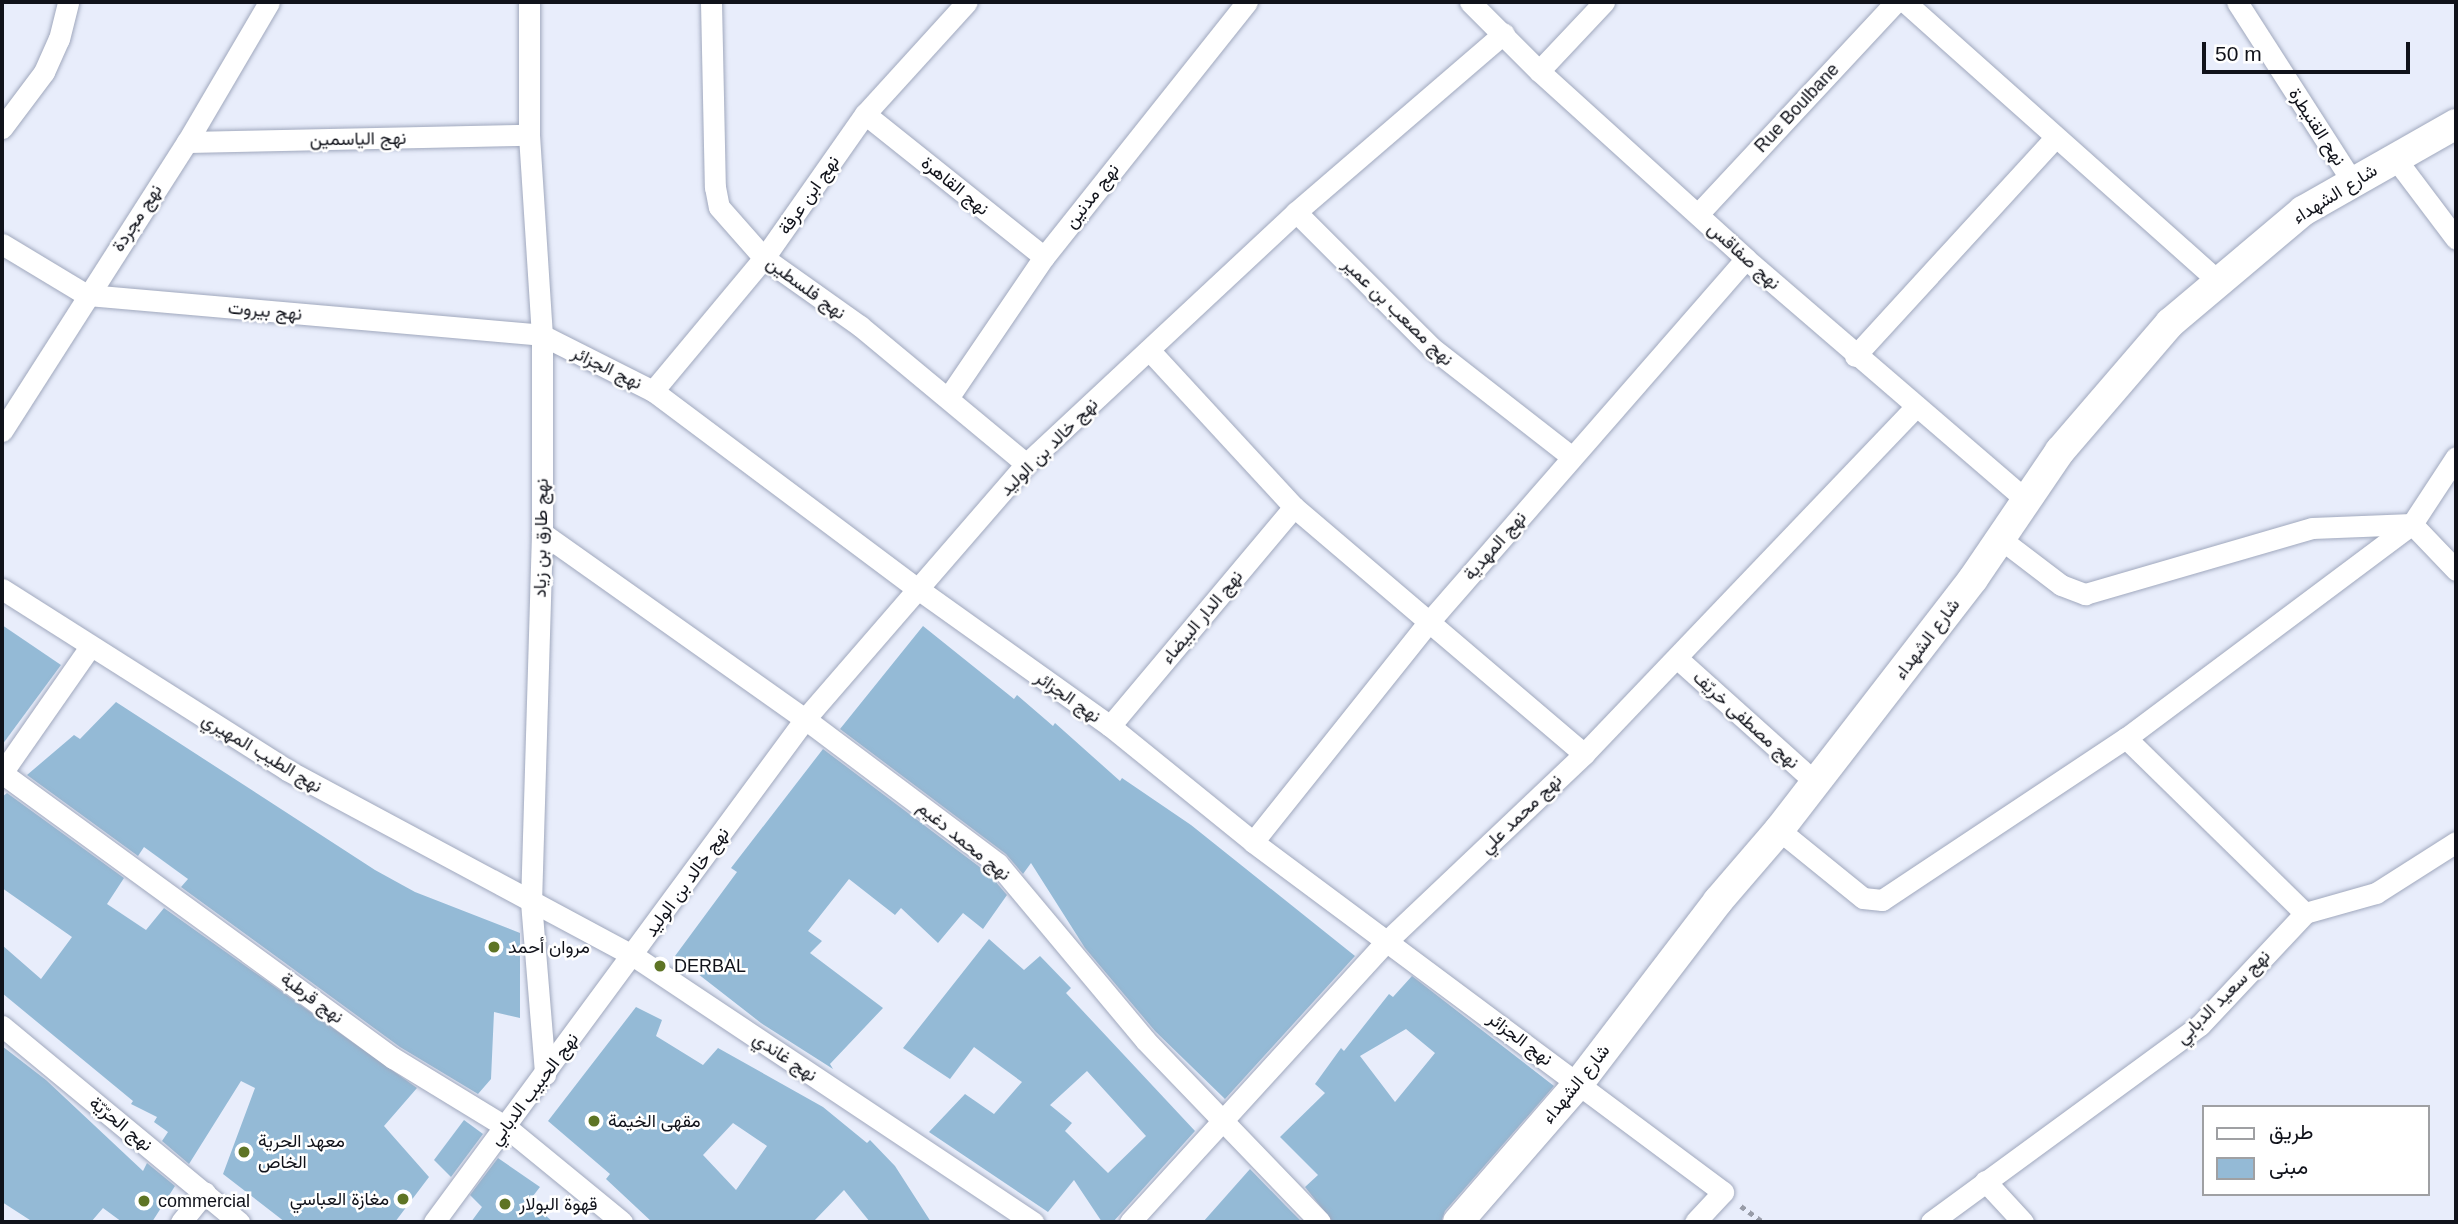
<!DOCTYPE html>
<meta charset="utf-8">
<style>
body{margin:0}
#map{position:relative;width:2458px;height:1224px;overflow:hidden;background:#e8edfb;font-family:Helvetica,Vazirmatn,sans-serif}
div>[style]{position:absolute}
.building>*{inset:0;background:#94bad6}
.path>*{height:4.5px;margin-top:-2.25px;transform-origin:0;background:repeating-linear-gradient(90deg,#989ca8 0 5px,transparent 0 10px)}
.roads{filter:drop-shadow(0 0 2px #a0a8bd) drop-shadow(0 0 2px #a0a8bd)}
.minor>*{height:21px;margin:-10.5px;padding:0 10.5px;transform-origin:10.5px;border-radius:10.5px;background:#fff}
.secondary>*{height:30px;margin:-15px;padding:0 15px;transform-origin:15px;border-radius:15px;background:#fff}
.dots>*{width:19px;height:19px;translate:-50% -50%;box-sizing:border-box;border:4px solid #fff;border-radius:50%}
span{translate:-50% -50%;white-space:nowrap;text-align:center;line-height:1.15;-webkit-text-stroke:5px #fff;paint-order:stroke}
.street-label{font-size:18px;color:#10121a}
.poi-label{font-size:18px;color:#10121a}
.left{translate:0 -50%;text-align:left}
.right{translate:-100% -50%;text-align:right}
.frame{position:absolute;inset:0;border:4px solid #10121a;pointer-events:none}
.legend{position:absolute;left:2202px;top:1105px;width:228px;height:91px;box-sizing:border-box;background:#fff;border:2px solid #9fa0a3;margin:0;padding:9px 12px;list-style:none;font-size:21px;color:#10121a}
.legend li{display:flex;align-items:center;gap:14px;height:35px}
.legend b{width:35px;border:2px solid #9fa0a3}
.scale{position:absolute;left:2202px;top:42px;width:208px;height:32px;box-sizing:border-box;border:4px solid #10121a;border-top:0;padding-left:9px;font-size:21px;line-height:24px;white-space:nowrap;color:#10121a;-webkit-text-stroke:5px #fff;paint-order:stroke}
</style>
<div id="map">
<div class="building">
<i style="clip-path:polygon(2px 625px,61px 665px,2px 745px)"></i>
<i style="clip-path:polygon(923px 626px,1014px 699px,1017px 695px,1053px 726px,1055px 723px,1120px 781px,1122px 778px,1191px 825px,1355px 956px,1225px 1099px,1155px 1031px,1085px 948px,1031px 863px,1023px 874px,1006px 854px,840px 729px)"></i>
<i style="clip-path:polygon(116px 702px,375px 870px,415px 892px,520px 933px,520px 1018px,494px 1012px,491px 1079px,478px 1094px,400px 1047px,181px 887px,188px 879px,144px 847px,138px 856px,27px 775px,74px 735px,80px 739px)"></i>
<i style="clip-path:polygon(823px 749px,989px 874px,1007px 895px,983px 929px,963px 913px,938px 943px,901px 908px,895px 915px,849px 879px,808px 931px,822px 941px,810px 953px,883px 1008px,830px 1064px,833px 1069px,761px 1023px,675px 956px,737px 872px,731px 868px)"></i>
<i style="clip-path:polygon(7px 793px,124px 878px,107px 904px,146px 930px,164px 908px,417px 1088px,384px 1126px,429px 1177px,395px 1222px,285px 1222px,223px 1174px,255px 1088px,241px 1081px,189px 1164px,162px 1141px,168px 1132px,154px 1122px,157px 1117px,131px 1104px,133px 1101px,2px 993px,2px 945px,41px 979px,72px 937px,2px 888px,2px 797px)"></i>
<i style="clip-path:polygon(evenodd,989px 939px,1024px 970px,1040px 956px,1071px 988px,1066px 993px,1195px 1131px,1113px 1222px,1102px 1222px,1074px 1180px,1048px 1212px,929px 1132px,965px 1094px,994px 1114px,1022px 1082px,974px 1047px,950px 1079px,903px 1048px,989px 939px,1087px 1071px,1146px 1136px,1108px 1173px,1065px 1131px,1072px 1123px,1050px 1105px,1087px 1071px)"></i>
<i style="clip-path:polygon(evenodd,1412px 976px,1554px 1086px,1445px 1211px,1441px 1222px,1333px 1222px,1305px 1187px,1318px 1175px,1280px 1137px,1325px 1093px,1315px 1084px,1341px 1048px,1344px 1051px,1389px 994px,1393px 997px,1412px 976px,1406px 1029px,1435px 1053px,1395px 1102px,1360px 1056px,1406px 1029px)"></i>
<i style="clip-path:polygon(evenodd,636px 1007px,662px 1020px,656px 1036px,703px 1065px,718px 1048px,823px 1107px,867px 1143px,870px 1140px,895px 1166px,931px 1222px,870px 1222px,844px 1190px,813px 1222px,652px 1222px,606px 1179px,610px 1174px,548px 1121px,636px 1007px,733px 1123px,767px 1146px,736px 1190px,703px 1155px,733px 1123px)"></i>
<i style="clip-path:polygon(2px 1046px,46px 1080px,143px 1171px,147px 1163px,175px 1186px,152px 1222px,122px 1222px,103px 1208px,91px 1222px,33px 1222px,2px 1202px)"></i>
<i style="clip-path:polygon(464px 1120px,483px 1134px,451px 1177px,434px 1160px)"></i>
<i style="clip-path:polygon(498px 1158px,540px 1187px,529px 1201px,553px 1222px,471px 1222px,482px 1207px,470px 1195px)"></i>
<i style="clip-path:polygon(1250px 1169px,1285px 1205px,1302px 1222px,1203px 1222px)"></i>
</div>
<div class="path">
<i style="left:1741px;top:1206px;width:27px;rotate:36deg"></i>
</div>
<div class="roads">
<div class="minor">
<i style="left:529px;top:2px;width:133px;rotate:90deg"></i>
<i style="left:529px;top:135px;width:200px;rotate:86.3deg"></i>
<i style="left:542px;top:335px;width:198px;rotate:90deg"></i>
<i style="left:542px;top:533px;width:369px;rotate:91.7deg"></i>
<i style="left:531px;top:902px;width:173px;rotate:85.3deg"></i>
<i style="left:711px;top:2px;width:185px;rotate:88.8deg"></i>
<i style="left:715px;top:187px;width:20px;rotate:79deg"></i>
<i style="left:719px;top:207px;width:68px;rotate:48.6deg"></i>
<i style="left:764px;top:258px;width:118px;rotate:35.3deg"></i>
<i style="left:860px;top:326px;width:216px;rotate:39.7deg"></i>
<i style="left:1470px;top:2px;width:98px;rotate:45deg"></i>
<i style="left:1539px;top:71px;width:280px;rotate:42.2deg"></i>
<i style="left:1746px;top:259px;width:369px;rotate:40.7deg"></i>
<i style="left:1905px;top:2px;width:422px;rotate:41.7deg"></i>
<i style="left:2237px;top:2px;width:213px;rotate:57.3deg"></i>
<i style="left:1539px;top:71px;width:95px;rotate:-46.7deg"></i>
<i style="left:865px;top:114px;width:229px;rotate:38.6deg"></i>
<i style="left:2px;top:128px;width:70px;rotate:-53.1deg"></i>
<i style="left:44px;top:72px;width:36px;rotate:-66deg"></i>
<i style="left:59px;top:39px;width:38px;rotate:-76deg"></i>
<i style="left:187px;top:142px;width:342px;rotate:-1.2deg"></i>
<i style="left:2395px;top:158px;width:101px;rotate:53deg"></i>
<i style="left:1296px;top:212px;width:192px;rotate:45deg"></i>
<i style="left:1432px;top:348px;width:177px;rotate:37.9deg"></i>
<i style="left:1698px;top:214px;width:290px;rotate:-47deg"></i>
<i style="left:2px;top:244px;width:99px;rotate:31deg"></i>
<i style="left:87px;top:295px;width:457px;rotate:5deg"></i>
<i style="left:542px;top:335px;width:124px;rotate:26.8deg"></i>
<i style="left:653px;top:391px;width:331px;rotate:36.8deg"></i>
<i style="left:918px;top:589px;width:236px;rotate:35.5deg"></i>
<i style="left:1110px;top:726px;width:184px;rotate:39deg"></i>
<i style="left:1253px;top:842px;width:586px;rotate:36.67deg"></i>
<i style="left:1723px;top:1192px;width:41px;rotate:133deg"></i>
<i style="left:1151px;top:352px;width:211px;rotate:47.3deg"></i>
<i style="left:1294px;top:507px;width:381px;rotate:40.4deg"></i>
<i style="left:1855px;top:356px;width:296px;rotate:-47.5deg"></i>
<i style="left:653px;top:391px;width:173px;rotate:-50.2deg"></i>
<i style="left:764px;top:258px;width:176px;rotate:-55deg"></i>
<i style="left:865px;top:114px;width:151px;rotate:-47.7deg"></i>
<i style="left:948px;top:398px;width:171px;rotate:-55.8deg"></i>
<i style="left:1044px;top:257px;width:326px;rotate:-51.5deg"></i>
<i style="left:2px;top:431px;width:343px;rotate:-57.4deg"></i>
<i style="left:187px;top:142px;width:162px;rotate:-59.6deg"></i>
<i style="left:542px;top:533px;width:322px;rotate:35.3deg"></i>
<i style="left:805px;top:719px;width:241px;rotate:36.9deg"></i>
<i style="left:998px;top:864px;width:229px;rotate:50.1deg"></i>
<i style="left:1145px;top:1040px;width:252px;rotate:46.1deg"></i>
<i style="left:2002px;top:540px;width:74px;rotate:37.3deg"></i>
<i style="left:2061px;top:585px;width:26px;rotate:21deg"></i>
<i style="left:2085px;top:594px;width:236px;rotate:-16.2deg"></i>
<i style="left:2312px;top:528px;width:100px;rotate:-2.3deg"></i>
<i style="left:2412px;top:524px;width:64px;rotate:46.3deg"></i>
<i style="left:2px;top:589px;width:338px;rotate:32.4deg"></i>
<i style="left:287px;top:770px;width:394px;rotate:28.2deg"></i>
<i style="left:634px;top:956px;width:480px;rotate:33.7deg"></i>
<i style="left:1678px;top:659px;width:183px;rotate:41.9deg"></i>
<i style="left:1110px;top:726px;width:286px;rotate:-50deg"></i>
<i style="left:2126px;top:738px;width:250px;rotate:44.4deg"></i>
<i style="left:2px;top:773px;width:484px;rotate:36.1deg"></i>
<i style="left:393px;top:1058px;width:132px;rotate:31.4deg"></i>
<i style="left:506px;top:1127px;width:150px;rotate:39.3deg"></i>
<i style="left:2px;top:773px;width:154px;rotate:-55.1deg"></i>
<i style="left:1779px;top:830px;width:108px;rotate:39deg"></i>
<i style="left:1863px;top:898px;width:19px;rotate:6deg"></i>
<i style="left:1882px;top:900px;width:293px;rotate:-33.6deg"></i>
<i style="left:2126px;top:738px;width:357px;rotate:-36.8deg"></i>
<i style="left:2412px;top:524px;width:80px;rotate:-56.7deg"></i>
<i style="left:1253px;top:842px;width:280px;rotate:-51.4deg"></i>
<i style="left:1428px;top:623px;width:483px;rotate:-48.9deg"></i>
<i style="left:2px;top:1026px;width:308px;rotate:39.6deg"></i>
<i style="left:1985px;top:1181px;width:56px;rotate:47.2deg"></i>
<i style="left:181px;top:1222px;width:38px;rotate:-51deg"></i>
<i style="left:434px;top:1222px;width:625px;rotate:-53.59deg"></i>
<i style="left:805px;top:719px;width:337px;rotate:-49.1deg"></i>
<i style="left:1026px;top:464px;width:369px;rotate:-43deg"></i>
<i style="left:1296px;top:212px;width:274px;rotate:-40.7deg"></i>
<i style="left:1130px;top:1222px;width:381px;rotate:-47.6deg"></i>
<i style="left:1387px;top:941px;width:272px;rotate:-43.5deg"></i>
<i style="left:1584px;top:754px;width:479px;rotate:-46.3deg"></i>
<i style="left:1931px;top:1222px;width:333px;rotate:-36.2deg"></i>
<i style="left:2200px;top:1025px;width:154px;rotate:-46.8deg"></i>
<i style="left:2305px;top:913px;width:74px;rotate:-15.7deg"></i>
<i style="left:2376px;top:893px;width:95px;rotate:-32.5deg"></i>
</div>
<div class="secondary">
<i style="left:1458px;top:1222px;width:184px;rotate:-49deg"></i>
<i style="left:1579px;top:1083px;width:229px;rotate:-52.6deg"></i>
<i style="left:1718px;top:901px;width:94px;rotate:-49.3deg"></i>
<i style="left:1779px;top:830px;width:317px;rotate:-52.3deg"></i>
<i style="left:1973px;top:579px;width:155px;rotate:-55.8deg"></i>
<i style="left:2060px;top:451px;width:169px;rotate:-49.3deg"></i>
<i style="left:2170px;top:323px;width:174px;rotate:-40.1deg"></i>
<i style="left:2303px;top:211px;width:176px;rotate:-29.6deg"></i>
</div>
</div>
<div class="dots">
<i style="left:494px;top:947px;background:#5e7425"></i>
<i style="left:660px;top:966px;background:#5e7425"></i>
<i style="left:594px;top:1121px;background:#5e7425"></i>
<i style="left:244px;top:1152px;background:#5e7425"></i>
<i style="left:403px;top:1199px;background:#5e7425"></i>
<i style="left:144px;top:1201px;background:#5e7425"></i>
<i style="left:505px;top:1204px;background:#5e7425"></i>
</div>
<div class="street-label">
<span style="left:1797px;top:108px;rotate:-47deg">Rue Boulbane</span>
<span style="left:2317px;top:127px;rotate:57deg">نهح القنيطرة</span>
<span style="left:358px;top:139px;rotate:-1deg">نهج الياسمين</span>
<span style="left:955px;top:186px;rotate:39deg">نهج القاهرة</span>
<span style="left:2335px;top:194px;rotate:-32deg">شارع الشهداء</span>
<span style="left:809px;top:195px;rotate:-55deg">نهج ابن عرفة</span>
<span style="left:1092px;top:196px;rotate:-52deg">نهج مدنين</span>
<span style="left:137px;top:218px;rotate:-57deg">نهج مجردة</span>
<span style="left:1744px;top:256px;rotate:42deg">نهج صفاقس</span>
<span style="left:806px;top:288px;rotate:36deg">نهج فلسطين</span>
<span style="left:265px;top:311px;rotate:5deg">نهج بيروت</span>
<span style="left:1398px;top:312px;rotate:44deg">نهج مصعب بن عمير</span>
<span style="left:607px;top:368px;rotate:26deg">نهج الجزائر</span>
<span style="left:1049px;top:447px;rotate:-45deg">نهج خالد بن الوليد</span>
<span style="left:541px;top:538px;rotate:-89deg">نهج طارق بن زياد</span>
<span style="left:1495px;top:546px;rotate:-49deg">نهج المهدية</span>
<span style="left:1202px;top:617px;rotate:-50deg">نهج الدار البيضاء</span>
<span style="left:1927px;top:639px;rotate:-53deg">شارع الشهداء</span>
<span style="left:1068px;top:697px;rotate:35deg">نهج الجزائر</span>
<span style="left:1746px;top:720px;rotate:42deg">نهج مصطفى خريّف</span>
<span style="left:262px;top:753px;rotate:31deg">نهج الطيب المهيري</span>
<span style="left:1521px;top:814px;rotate:-44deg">نهج محمد علي</span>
<span style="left:964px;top:841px;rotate:39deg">نهج محمد دغيم</span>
<span style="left:687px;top:882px;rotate:-54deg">نهج خالد بن الوليد</span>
<span style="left:2223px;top:997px;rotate:-45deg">نهج سعيد الدبابي</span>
<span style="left:312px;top:998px;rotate:36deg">نهج قرطبة</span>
<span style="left:1520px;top:1039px;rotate:37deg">نهج الجزائر</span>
<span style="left:785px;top:1057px;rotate:34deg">نهج غاندي</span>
<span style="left:1576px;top:1084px;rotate:-51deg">شارع الشهداء</span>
<span style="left:534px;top:1089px;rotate:-53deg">نهج الحبيب الدبابي</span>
<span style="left:121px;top:1124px;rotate:39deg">نهج الحرّيّة</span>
</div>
<div class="poi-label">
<span class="left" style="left:508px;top:947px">مروان أحمد</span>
<span class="left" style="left:674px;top:966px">DERBAL</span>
<span class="left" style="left:608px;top:1121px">مقهى الخيمة</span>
<span class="left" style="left:258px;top:1152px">معهد الحرية<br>الخاص</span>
<span class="right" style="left:389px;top:1199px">مغازة العباسي</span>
<span class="left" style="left:158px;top:1201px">commercial</span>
<span class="left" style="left:519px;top:1204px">قهوة البولار</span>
</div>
<div class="frame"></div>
<ul class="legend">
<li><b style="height:9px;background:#fff"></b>طريق</li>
<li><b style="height:19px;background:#94bad6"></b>مبنى</li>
</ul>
<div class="scale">50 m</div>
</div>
